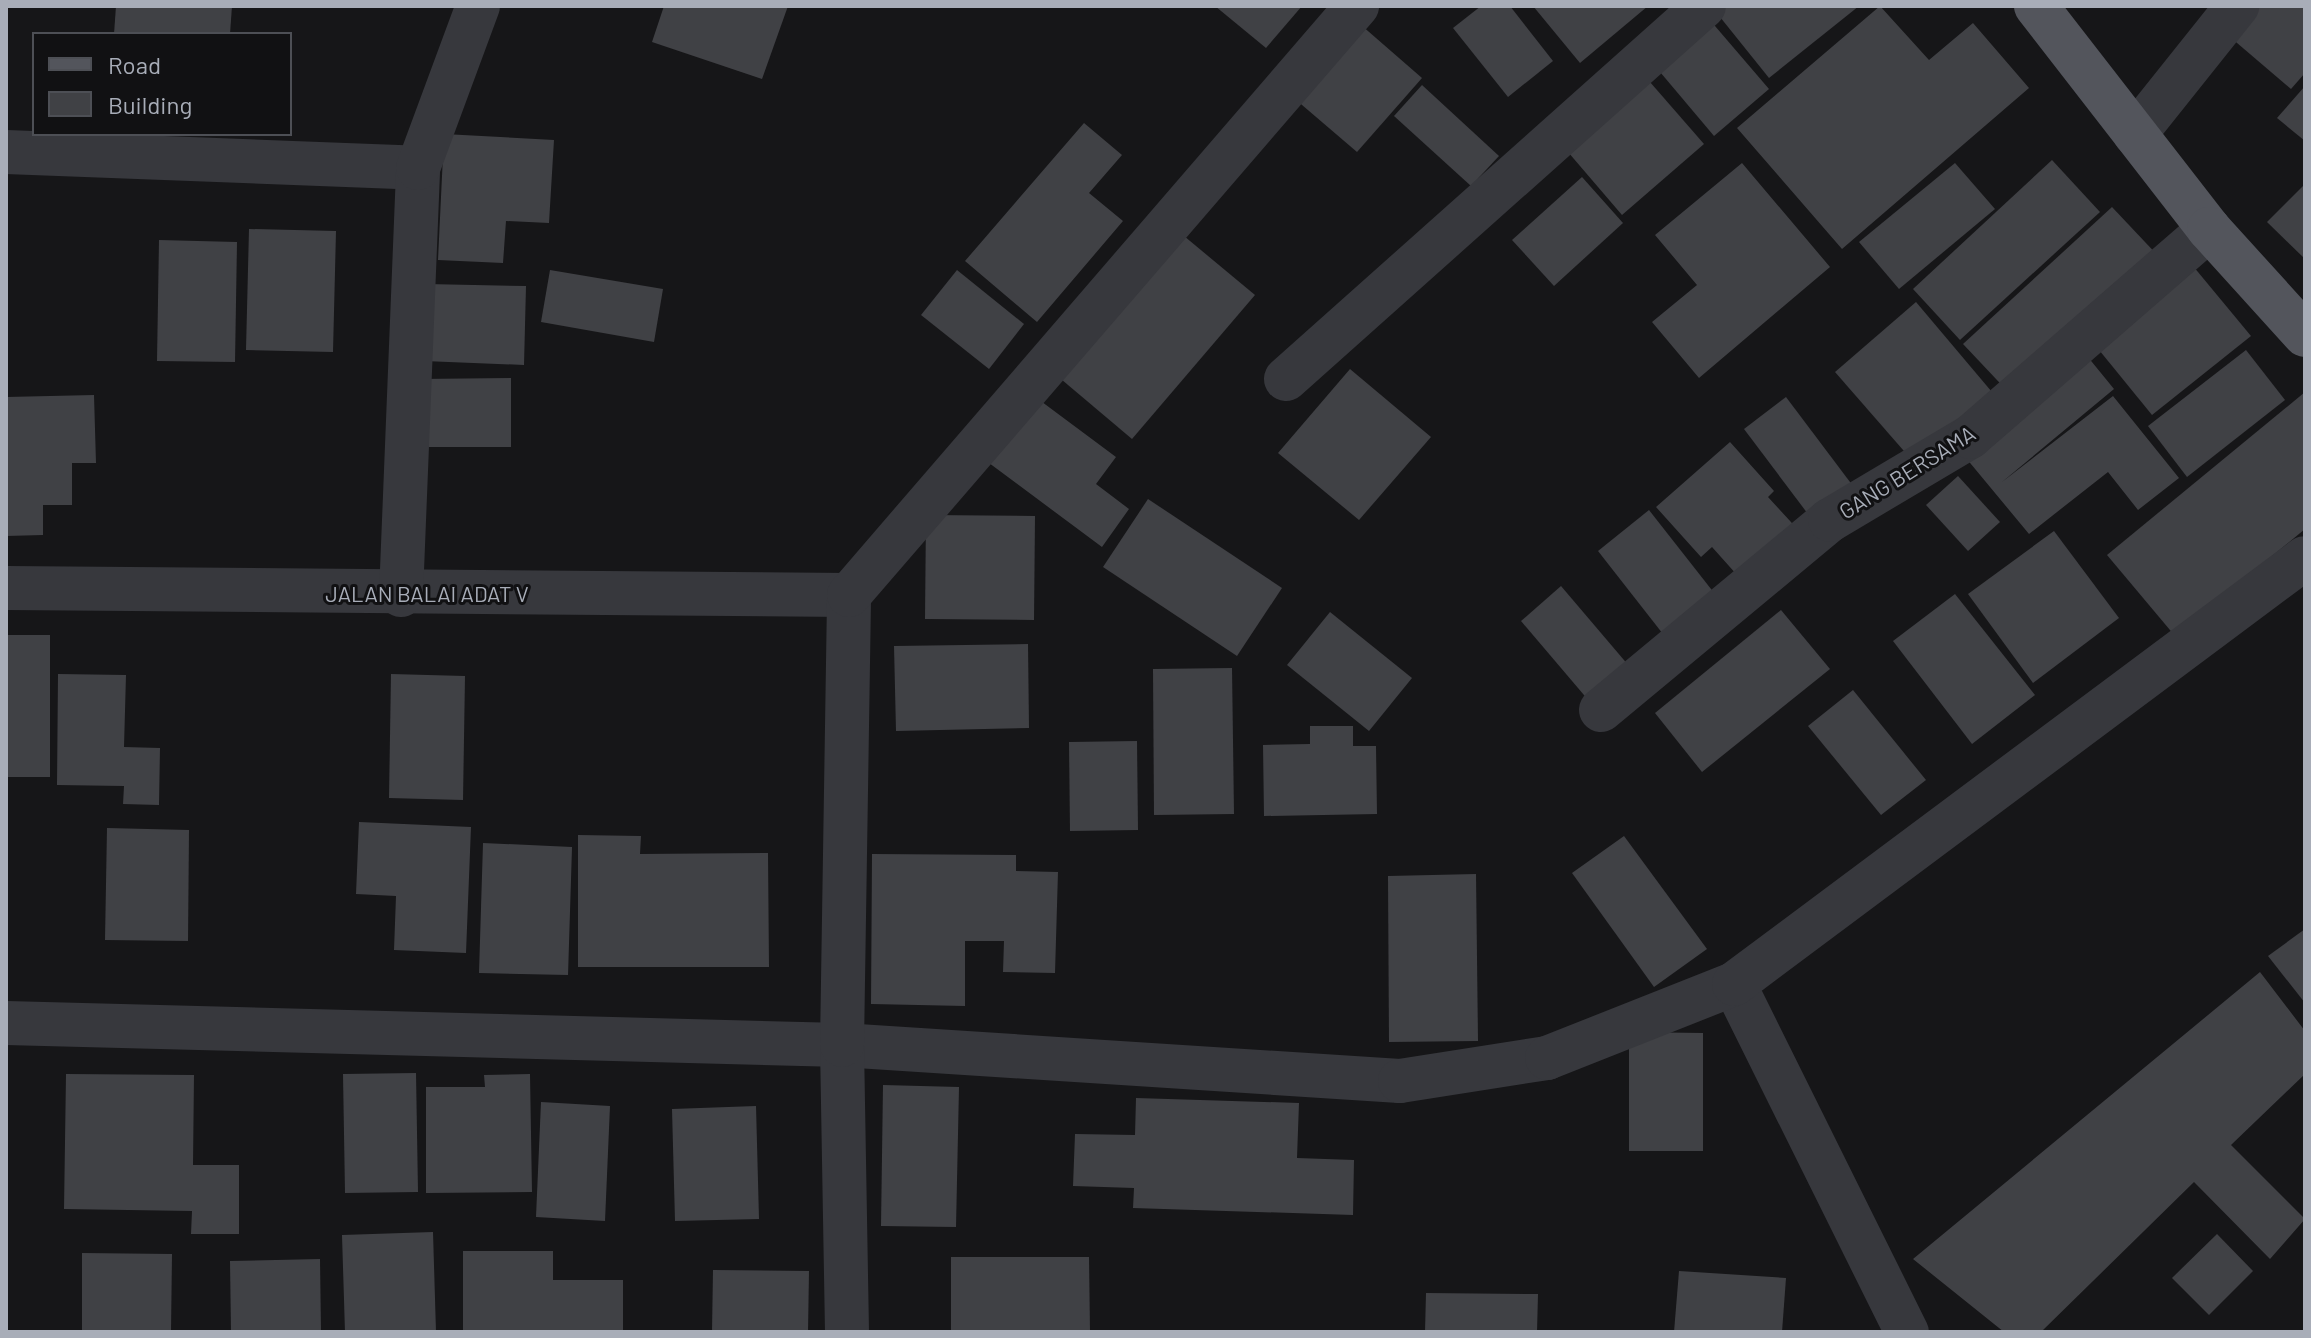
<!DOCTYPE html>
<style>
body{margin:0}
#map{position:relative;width:2311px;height:1338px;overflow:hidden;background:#161618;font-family:Barlow,sans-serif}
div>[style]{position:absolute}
.building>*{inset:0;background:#404145}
.street>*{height:44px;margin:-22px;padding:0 22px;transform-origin:22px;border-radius:22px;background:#37383d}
.primary>*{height:44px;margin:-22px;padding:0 22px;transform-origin:22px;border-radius:22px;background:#53555c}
span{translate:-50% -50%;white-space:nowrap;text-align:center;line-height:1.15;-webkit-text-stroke:6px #111113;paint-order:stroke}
.street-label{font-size:22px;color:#a8adb8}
.frame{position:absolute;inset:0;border:8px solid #a8adb8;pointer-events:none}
.legend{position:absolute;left:32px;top:32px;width:260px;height:104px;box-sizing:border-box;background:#111113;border:2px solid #4d4f55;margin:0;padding:10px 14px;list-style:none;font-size:24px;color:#a8adb8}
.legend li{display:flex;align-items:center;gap:16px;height:40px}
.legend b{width:40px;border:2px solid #4d4f55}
</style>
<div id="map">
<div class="building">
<i style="clip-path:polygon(116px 6px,232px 6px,230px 34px,114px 34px)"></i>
<i style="clip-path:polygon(664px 6px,788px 6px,762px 79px,652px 42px)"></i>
<i style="clip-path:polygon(1215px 6px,1302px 6px,1266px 48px)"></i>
<i style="clip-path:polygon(1481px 6px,1510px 6px,1553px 61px,1508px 97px,1453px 28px)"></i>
<i style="clip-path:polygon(1533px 6px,1648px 6px,1580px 63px)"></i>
<i style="clip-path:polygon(1724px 6px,1859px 6px,1769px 78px,1716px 12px)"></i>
<i style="clip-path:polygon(1880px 6px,1929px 60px,1973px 23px,2029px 88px,1842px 249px,1737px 128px)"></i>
<i style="clip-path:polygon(2245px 6px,2305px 6px,2305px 73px,2291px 89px,2223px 31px)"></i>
<i style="clip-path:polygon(1353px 18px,1422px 78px,1357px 152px,1288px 93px)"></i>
<i style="clip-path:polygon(1709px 19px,1769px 89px,1714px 136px,1655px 66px)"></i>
<i style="clip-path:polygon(1643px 74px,1704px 144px,1622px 215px,1562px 145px)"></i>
<i style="clip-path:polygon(1422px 85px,1499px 156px,1471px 186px,1394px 116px)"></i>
<i style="clip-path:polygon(2305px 86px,2305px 141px,2277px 118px)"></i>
<i style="clip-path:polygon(1084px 123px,1122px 155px,1089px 193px,1123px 221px,1037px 322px,965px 261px)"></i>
<i style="clip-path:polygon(444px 134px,554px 140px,549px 223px,506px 221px,503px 263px,438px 260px)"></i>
<i style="clip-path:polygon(2052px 160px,2100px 212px,1960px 340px,1913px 289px)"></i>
<i style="clip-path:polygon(1742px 163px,1830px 267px,1699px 378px,1652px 322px,1697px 285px,1655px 235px)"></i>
<i style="clip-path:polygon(1955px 163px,1995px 209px,1899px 289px,1859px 242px)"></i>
<i style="clip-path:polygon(1582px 177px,1623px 223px,1554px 286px,1512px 240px)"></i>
<i style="clip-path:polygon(2305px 184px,2305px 259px,2267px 222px)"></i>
<i style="clip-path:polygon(2112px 207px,2162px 260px,2013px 397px,1963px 344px)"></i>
<i style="clip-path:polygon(249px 229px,336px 231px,333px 352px,246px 350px)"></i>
<i style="clip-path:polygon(1178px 231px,1255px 295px,1132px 439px,1055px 374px)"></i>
<i style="clip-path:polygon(159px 240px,237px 242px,235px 362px,157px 361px)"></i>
<i style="clip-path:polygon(2193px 266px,2251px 336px,2152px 415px,2095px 345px)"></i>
<i style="clip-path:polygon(550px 270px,663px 289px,654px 342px,541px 322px)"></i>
<i style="clip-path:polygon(957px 270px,1024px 324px,989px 369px,921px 315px)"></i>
<i style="clip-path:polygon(426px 284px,526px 286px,524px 365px,424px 361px)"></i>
<i style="clip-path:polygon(1916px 302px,1997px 398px,1917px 466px,1835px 372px)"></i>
<i style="clip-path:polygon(2246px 350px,2285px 400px,2187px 477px,2148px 426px)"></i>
<i style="clip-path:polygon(2083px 351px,2114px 389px,2002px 482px,2113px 396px,2179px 478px,2138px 510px,2108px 472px,2029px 534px,1961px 452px)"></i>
<i style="clip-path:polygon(1350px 369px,1431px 437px,1359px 520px,1278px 453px)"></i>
<i style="clip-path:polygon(511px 378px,511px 447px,420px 447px,419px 379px)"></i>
<i style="clip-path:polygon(2305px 392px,2305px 529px,2175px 636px,2107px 555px)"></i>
<i style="clip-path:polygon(94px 395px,96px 463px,72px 463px,72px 505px,43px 505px,43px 535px,6px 536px,6px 397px)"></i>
<i style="clip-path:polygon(1034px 396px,1116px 457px,1096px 484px,1129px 509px,1102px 547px,985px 460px)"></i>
<i style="clip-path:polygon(1786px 397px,1856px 490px,1814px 522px,1744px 429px)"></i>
<i style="clip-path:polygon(1730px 442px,1774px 491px,1768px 497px,1802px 534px,1746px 585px,1712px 547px,1701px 557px,1656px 507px)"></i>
<i style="clip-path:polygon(1958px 476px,2000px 522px,1968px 551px,1926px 505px)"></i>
<i style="clip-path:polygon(1148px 499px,1282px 588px,1237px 656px,1103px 567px)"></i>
<i style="clip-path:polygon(1649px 510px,1722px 603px,1670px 643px,1598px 551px)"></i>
<i style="clip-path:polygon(926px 515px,1035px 516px,1034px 620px,925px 619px)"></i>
<i style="clip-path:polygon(2054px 531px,2119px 618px,2033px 683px,1968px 594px)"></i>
<i style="clip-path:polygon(1561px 586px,1635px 673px,1595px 708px,1521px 621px)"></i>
<i style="clip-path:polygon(1955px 594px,2035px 695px,1972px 744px,1893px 641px)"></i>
<i style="clip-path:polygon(1781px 610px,1830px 669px,1702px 772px,1655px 713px)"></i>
<i style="clip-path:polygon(1330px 612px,1412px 678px,1369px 731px,1287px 665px)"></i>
<i style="clip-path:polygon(6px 635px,50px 635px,50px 777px,6px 777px)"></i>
<i style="clip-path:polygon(1028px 644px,1029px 728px,896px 731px,894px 646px)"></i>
<i style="clip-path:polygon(1232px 668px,1234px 814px,1154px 815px,1153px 669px)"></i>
<i style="clip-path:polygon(58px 674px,126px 675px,124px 747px,160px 748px,159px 805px,123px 804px,124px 786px,57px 785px)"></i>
<i style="clip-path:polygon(391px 674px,465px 676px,463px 800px,389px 798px)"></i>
<i style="clip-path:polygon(1853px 690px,1926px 780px,1881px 815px,1808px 726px)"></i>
<i style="clip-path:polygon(1310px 726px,1353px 726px,1353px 746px,1376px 746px,1377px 814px,1264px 816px,1263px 745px,1310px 744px)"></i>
<i style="clip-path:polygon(1137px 741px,1138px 830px,1070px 831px,1069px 742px)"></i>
<i style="clip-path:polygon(359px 822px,471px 827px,466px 953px,394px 950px,396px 896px,356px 894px)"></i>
<i style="clip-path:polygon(107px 828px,189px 830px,188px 941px,105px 940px)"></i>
<i style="clip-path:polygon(578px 835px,641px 836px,640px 854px,768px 853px,769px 967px,578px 967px)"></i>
<i style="clip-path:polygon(1624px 836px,1707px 949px,1654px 987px,1572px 873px)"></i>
<i style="clip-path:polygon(483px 843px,572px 847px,568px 975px,479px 973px)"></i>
<i style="clip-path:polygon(872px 854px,1016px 855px,1016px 871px,1058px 872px,1055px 973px,1003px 972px,1004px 941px,965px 941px,965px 1006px,871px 1004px)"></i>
<i style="clip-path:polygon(1476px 874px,1478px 1041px,1389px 1042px,1388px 876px)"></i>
<i style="clip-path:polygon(2305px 929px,2305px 1003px,2268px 956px)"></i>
<i style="clip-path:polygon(2260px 972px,2305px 1031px,2305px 1074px,2231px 1145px,2305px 1219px,2270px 1259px,2194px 1182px,2041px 1332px,2004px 1332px,1913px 1259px)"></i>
<i style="clip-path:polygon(1629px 1032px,1703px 1033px,1703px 1151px,1629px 1151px)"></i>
<i style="clip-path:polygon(416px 1073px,418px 1192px,345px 1193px,343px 1074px)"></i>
<i style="clip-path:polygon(66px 1074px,194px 1075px,193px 1165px,239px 1165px,239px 1234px,191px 1234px,192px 1211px,64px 1209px)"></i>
<i style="clip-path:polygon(530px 1074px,532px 1192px,426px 1193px,426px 1087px,485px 1087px,484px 1075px)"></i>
<i style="clip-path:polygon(883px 1085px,959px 1087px,956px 1227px,881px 1226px)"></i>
<i style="clip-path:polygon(1136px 1098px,1299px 1103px,1297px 1158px,1354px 1160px,1353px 1215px,1133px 1208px,1134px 1188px,1073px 1186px,1075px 1134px,1135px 1135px)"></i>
<i style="clip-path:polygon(541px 1102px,610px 1106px,605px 1221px,536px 1217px)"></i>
<i style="clip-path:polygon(756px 1106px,759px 1219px,675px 1221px,672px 1109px)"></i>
<i style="clip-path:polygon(433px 1232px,436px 1332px,345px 1332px,342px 1235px)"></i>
<i style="clip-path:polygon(2217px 1234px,2253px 1271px,2209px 1315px,2172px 1278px)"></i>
<i style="clip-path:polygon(463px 1251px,553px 1251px,553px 1280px,623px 1280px,623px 1332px,463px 1332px)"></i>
<i style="clip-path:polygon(82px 1253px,172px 1254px,171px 1332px,82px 1332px)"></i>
<i style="clip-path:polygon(951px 1257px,1089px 1257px,1090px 1332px,951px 1332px)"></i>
<i style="clip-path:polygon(320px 1259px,321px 1332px,231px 1332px,230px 1261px)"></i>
<i style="clip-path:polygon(713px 1270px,809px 1271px,808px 1332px,712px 1332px)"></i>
<i style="clip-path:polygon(1679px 1271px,1786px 1278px,1782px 1332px,1674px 1332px)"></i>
<i style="clip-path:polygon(1426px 1293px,1538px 1294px,1537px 1332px,1425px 1332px)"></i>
</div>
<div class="street">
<i style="left:2135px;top:134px;width:164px;rotate:-51.4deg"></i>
<i style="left:6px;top:152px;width:412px;rotate:2.2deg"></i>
<i style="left:1286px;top:379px;width:560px;rotate:-41.74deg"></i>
<i style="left:6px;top:588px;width:843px;rotate:0.48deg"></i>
<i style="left:401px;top:595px;width:427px;rotate:-87.7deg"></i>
<i style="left:418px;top:168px;width:173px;rotate:-69.7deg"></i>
<i style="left:1601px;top:710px;width:298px;rotate:-39.7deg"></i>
<i style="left:1830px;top:520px;width:163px;rotate:-30.7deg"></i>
<i style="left:1970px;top:437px;width:317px;rotate:-41deg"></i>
<i style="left:1734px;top:984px;width:389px;rotate:63.6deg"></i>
<i style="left:6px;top:1023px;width:836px;rotate:1.51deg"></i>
<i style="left:842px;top:1045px;width:559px;rotate:3.69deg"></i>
<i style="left:1400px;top:1081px;width:149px;rotate:-8.9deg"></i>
<i style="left:1547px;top:1058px;width:201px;rotate:-21.6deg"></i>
<i style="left:1734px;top:984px;width:712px;rotate:-36.73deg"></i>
<i style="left:847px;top:1332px;width:287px;rotate:-91deg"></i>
<i style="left:842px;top:1045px;width:450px;rotate:-89.1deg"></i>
<i style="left:849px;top:595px;width:778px;rotate:-49.22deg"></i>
</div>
<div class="primary">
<i style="left:2036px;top:6px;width:282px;rotate:52.2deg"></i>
<i style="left:2209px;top:229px;width:143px;rotate:47.8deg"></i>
</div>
<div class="street-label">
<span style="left:1907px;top:472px;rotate:-32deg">GANG BERSAMA</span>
<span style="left:427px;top:594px">JALAN BALAI ADAT V</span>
</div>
<div class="frame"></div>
<ul class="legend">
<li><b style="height:10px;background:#53555c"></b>Road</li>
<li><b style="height:22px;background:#404145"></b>Building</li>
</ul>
</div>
